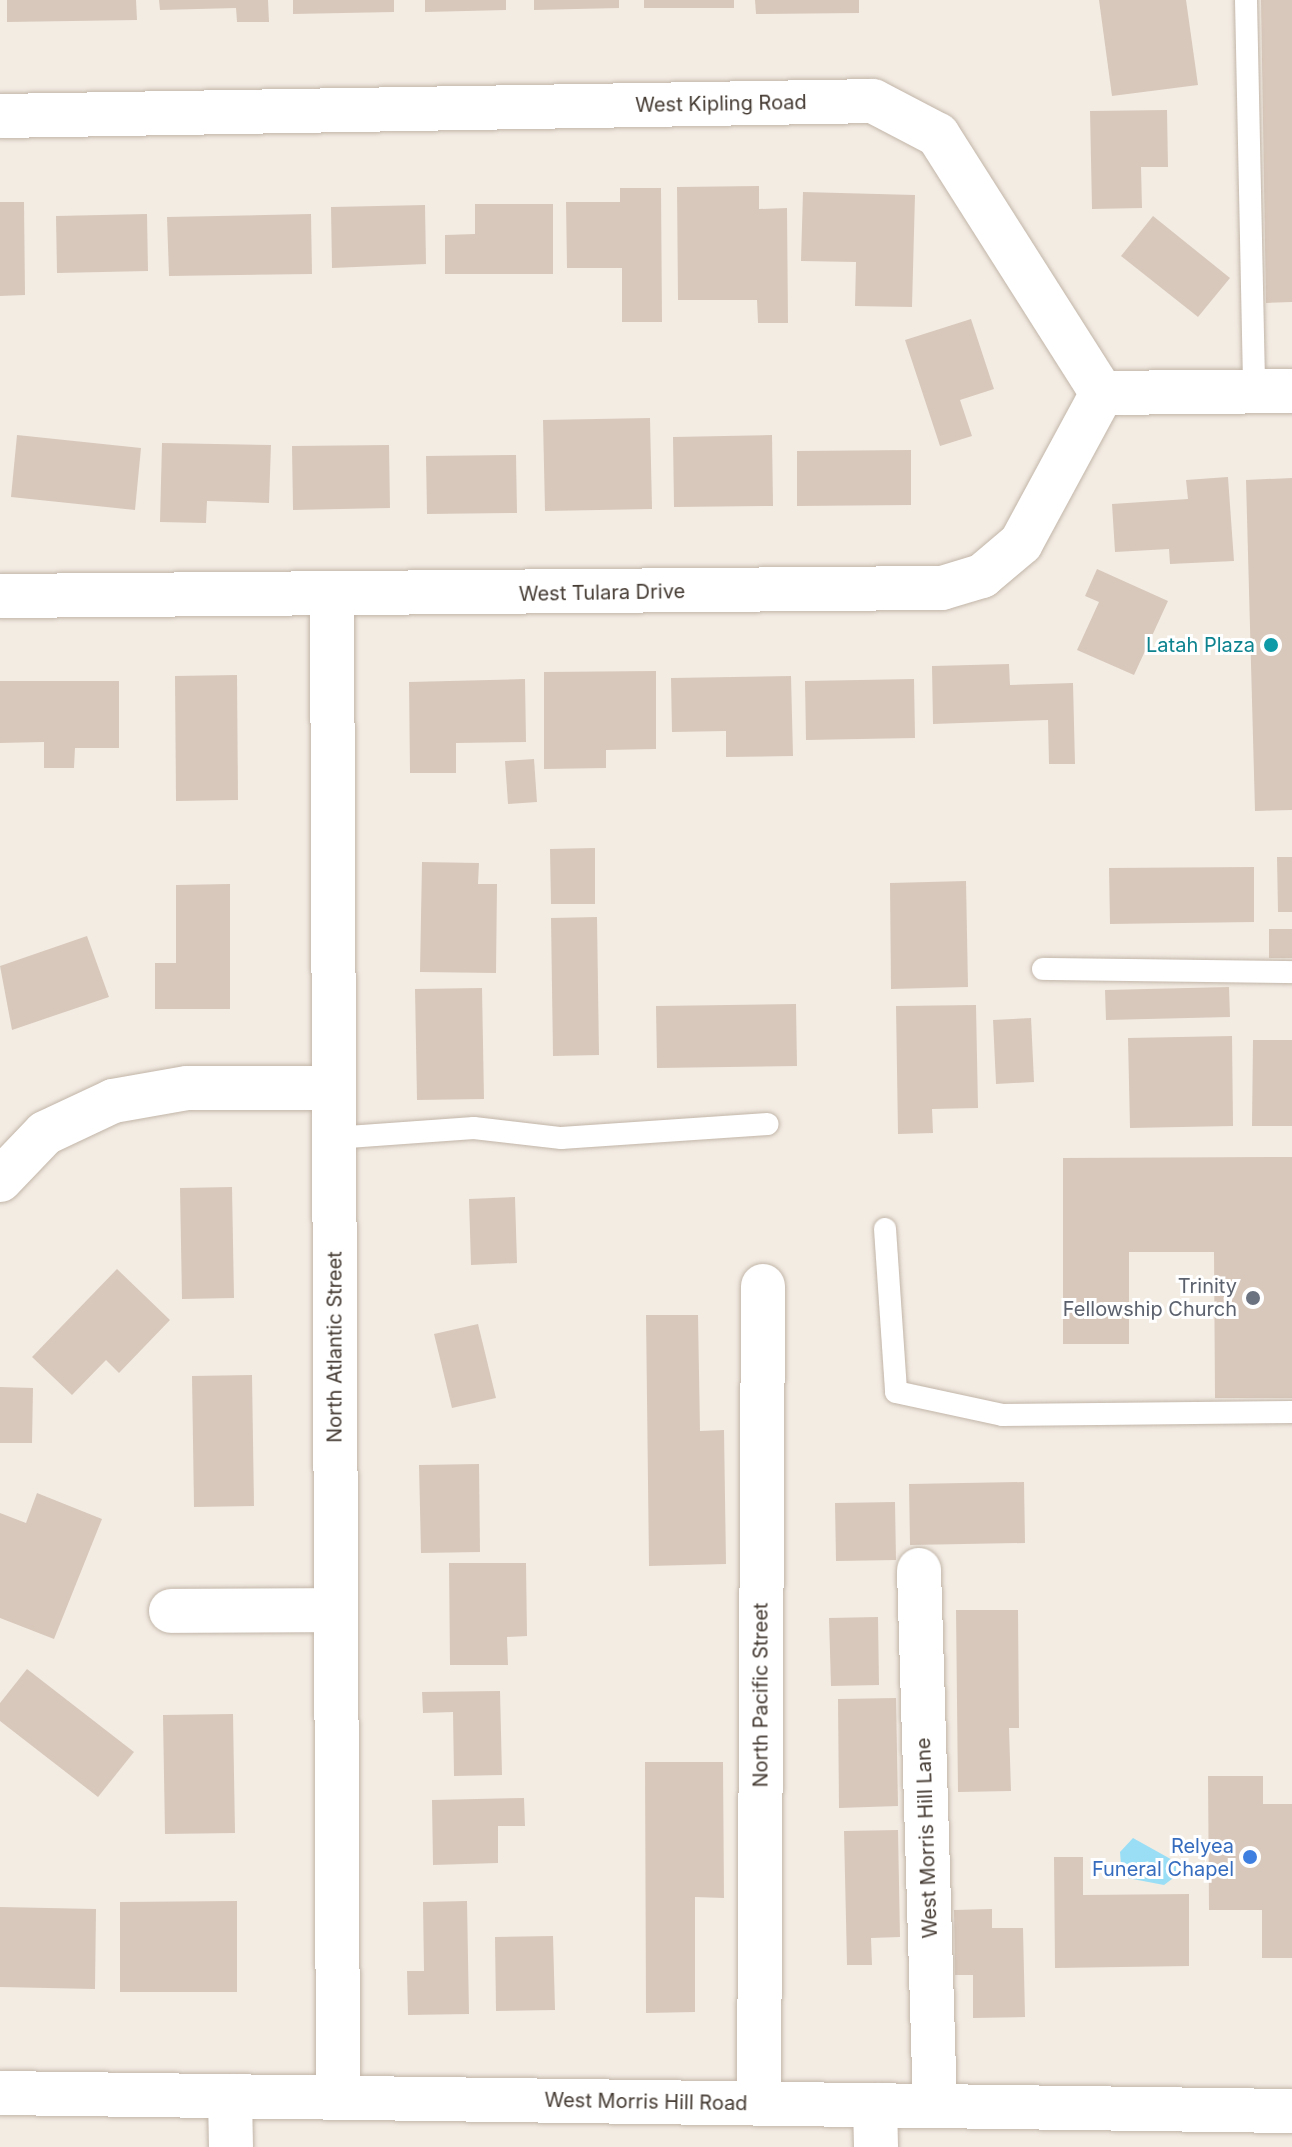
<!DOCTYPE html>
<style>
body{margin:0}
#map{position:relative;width:1292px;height:2147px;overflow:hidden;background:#f3ece3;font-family:Inter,sans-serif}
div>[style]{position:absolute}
.water>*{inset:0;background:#9adef5}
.building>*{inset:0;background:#d8c8bb}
.roads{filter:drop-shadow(0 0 2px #c2b5a8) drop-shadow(0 0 2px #c2b5a8)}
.lane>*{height:22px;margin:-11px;padding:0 11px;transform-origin:11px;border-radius:11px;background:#fff}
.street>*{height:44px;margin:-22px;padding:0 22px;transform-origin:22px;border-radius:22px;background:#fff}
.dots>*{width:22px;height:22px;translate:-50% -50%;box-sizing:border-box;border:4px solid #fff;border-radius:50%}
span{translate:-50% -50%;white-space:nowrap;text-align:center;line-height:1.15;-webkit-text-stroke:6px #fff;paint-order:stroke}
.street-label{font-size:20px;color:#453b33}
.culture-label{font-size:20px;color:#0d838f}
.right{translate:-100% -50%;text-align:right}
.worship-label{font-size:20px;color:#5b616d}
.shop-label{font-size:20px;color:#366cbe}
</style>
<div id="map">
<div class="water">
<i style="clip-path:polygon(1133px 1838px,1176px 1862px,1176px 1876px,1164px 1885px,1122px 1877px,1120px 1852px)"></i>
</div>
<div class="building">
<i style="clip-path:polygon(7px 0,136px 0,137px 20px,7px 22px)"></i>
<i style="clip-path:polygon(159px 0,268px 0,269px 22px,237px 22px,236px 8px,160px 10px)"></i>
<i style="clip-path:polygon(293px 0,394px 0,394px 12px,293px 14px)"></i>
<i style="clip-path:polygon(425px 0,506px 0,506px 10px,425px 12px)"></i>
<i style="clip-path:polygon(534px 0,619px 0,619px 8px,534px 10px)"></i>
<i style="clip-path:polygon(644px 0,734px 0,734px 8px,644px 8px)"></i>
<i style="clip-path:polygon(755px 0,859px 0,859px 13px,756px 14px)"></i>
<i style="clip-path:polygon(1099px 0,1186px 0,1198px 85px,1112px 96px)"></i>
<i style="clip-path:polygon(1261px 0,1292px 0,1292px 302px,1266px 303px)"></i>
<i style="clip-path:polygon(1167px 110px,1168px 167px,1141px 167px,1142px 208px,1092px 209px,1090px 111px)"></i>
<i style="clip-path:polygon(759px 186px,759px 209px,787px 208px,788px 323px,758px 323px,757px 300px,678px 300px,677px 187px)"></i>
<i style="clip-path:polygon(620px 188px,661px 188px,662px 322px,622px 322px,622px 268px,567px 268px,566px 202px,620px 202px)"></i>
<i style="clip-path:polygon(803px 192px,915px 195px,912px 307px,855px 306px,856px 262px,801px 261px)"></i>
<i style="clip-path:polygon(0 202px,24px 202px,25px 295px,0 296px)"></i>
<i style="clip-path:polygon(475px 204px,553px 204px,553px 274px,445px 274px,445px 235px,475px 234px)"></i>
<i style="clip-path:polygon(425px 205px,426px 264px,332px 268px,331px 207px)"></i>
<i style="clip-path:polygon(147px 214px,148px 271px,57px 273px,56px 216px)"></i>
<i style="clip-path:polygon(311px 214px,312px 274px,169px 276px,167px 217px)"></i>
<i style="clip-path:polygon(1153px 216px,1230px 278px,1198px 317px,1121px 256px)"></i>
<i style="clip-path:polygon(971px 319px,994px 389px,960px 400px,972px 436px,940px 446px,905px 340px)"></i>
<i style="clip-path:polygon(650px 418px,652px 509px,545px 511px,543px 420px)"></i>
<i style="clip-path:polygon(17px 435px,141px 448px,135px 510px,11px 497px)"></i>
<i style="clip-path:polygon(772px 435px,773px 506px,674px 507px,673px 437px)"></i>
<i style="clip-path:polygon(162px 443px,271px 445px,269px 503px,207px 501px,206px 523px,160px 522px)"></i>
<i style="clip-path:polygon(389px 445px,390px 508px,293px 510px,292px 446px)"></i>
<i style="clip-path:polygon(911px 450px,911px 505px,797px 506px,797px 451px)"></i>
<i style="clip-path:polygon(516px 455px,517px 513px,427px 514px,426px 456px)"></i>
<i style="clip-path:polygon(1228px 477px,1234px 561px,1170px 564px,1169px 549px,1115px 552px,1112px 504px,1188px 499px,1186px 480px)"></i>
<i style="clip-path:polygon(1292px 478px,1292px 810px,1255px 811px,1246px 480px)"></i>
<i style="clip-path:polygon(1097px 569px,1168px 601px,1134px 675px,1077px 650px,1099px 602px,1085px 596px)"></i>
<i style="clip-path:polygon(1009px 664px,1010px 685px,1073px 683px,1075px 764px,1049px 764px,1048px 720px,933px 724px,932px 666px)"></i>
<i style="clip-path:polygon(656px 671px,656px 749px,606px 750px,606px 768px,544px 769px,544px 672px)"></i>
<i style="clip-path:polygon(237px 675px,238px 800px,176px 801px,175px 676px)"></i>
<i style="clip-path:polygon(791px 676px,793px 756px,726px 757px,726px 731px,672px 732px,671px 678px)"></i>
<i style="clip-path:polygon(525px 679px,526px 742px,456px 743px,456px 773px,410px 773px,409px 682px)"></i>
<i style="clip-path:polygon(914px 679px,915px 738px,806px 740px,805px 681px)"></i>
<i style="clip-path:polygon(0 681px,119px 681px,119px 748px,75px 748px,74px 768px,44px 768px,44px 742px,0 743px)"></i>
<i style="clip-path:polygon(534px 759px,537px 802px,508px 804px,505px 761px)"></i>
<i style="clip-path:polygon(595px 848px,595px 904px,551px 904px,550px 849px)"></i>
<i style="clip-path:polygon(1277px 857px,1292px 857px,1292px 912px,1278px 912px)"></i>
<i style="clip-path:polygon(422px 862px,479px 863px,478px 884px,497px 884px,496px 973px,420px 972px)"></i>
<i style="clip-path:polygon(1254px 867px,1254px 922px,1110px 924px,1109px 868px)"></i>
<i style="clip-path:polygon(966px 881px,968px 987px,891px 989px,890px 883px)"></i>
<i style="clip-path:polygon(230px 884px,230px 1009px,155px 1009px,155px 963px,176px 963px,176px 885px)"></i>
<i style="clip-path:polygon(597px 917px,599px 1055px,553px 1056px,551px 918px)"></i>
<i style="clip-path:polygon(1269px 929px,1292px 929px,1292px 958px,1269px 958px)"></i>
<i style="clip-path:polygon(87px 936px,109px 997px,12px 1030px,0 966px)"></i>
<i style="clip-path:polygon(1229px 987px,1230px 1017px,1106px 1020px,1105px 990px)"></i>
<i style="clip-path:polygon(482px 988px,484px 1099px,417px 1100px,415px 989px)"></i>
<i style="clip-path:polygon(796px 1004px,797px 1066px,657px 1068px,656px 1006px)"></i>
<i style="clip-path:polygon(976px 1005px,978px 1108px,932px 1109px,933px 1133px,898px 1134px,896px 1006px)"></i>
<i style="clip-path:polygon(1031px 1018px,1034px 1082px,996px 1084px,993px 1020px)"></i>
<i style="clip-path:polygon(1232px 1036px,1233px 1126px,1130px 1128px,1128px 1038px)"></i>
<i style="clip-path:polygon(1253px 1040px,1292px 1040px,1292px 1126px,1252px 1126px)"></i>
<i style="clip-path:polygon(1292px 1157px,1292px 1398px,1215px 1398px,1214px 1252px,1129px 1252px,1129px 1344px,1063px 1344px,1063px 1158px)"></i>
<i style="clip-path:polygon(232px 1187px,234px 1298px,182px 1299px,180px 1188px)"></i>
<i style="clip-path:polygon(515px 1197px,517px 1263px,471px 1265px,469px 1199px)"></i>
<i style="clip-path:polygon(117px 1269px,170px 1320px,119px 1373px,106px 1360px,72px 1395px,32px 1357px)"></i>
<i style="clip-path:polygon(646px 1315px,698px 1315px,700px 1431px,724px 1430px,726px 1564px,649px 1566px)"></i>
<i style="clip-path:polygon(478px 1324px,496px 1398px,452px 1408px,434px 1334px)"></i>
<i style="clip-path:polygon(252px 1375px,254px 1506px,194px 1507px,192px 1376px)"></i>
<i style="clip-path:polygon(0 1387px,33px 1388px,32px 1443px,0 1443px)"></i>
<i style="clip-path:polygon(479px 1464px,480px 1552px,421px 1553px,419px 1465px)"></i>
<i style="clip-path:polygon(1024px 1482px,1025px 1543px,910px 1545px,909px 1484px)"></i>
<i style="clip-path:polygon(37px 1493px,102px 1519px,54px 1639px,0 1618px,0 1513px,26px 1523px)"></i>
<i style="clip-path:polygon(895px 1502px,896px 1560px,836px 1561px,835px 1503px)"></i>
<i style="clip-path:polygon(449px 1563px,526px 1563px,527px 1636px,507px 1637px,508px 1665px,450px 1665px)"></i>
<i style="clip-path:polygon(956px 1610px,1018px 1610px,1019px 1728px,1009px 1728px,1011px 1791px,958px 1792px)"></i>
<i style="clip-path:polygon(878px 1617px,879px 1685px,831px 1686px,829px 1618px)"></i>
<i style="clip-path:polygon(27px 1669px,134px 1752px,98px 1797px,0 1721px,0 1703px)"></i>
<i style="clip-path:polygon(500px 1691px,502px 1775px,454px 1776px,453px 1712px,423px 1713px,422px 1692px)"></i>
<i style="clip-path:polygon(896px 1698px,898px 1806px,839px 1808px,838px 1699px)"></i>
<i style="clip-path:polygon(233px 1714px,235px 1833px,165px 1834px,163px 1715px)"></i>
<i style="clip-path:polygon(645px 1762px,723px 1762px,724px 1898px,695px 1897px,695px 2012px,646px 2013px)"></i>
<i style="clip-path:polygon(1208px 1776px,1263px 1776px,1263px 1804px,1292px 1804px,1292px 1958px,1262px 1958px,1262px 1910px,1209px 1910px)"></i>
<i style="clip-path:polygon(524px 1798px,525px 1826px,498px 1826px,498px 1863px,433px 1865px,432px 1800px)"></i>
<i style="clip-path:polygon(898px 1830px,900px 1937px,871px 1938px,872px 1965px,847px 1965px,844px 1831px)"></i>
<i style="clip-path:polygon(1054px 1857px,1083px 1857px,1083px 1895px,1189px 1894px,1189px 1966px,1055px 1968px)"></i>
<i style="clip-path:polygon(237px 1901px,237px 1992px,120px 1992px,120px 1902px)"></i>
<i style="clip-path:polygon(467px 1901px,469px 2014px,408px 2015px,407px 1971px,424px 1971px,423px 1902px)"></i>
<i style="clip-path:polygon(0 1907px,96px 1909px,95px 1989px,0 1987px)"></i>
<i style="clip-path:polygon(992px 1909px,992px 1928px,1023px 1928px,1025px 2017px,973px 2018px,973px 1975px,955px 1975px,954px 1910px)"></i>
<i style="clip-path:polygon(553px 1936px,555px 2010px,496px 2011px,495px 1937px)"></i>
</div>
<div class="roads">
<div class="lane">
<i style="left:1246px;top:0;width:391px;rotate:88.8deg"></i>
<i style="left:1043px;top:969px;width:249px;rotate:0.7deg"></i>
<i style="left:334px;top:1138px;width:140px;rotate:-4.1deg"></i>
<i style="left:474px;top:1128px;width:88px;rotate:6.6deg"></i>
<i style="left:561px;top:1138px;width:207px;rotate:-3.9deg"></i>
<i style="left:885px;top:1229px;width:163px;rotate:86.1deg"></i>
<i style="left:896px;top:1392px;width:108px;rotate:12.2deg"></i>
<i style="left:1002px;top:1415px;width:290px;rotate:-0.6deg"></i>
</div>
<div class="street">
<i style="left:0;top:116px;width:873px;rotate:-0.98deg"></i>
<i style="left:873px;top:101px;width:73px;rotate:27.6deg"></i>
<i style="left:938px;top:135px;width:306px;rotate:57.6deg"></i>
<i style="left:1102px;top:393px;width:190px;rotate:-0.6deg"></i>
<i style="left:0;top:596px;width:942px;rotate:-0.49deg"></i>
<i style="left:942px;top:588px;width:42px;rotate:-16.7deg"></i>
<i style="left:982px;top:576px;width:51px;rotate:-40.2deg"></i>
<i style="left:1021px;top:543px;width:170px;rotate:-61.6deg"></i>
<i style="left:332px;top:596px;width:1502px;rotate:89.77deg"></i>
<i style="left:0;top:1180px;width:65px;rotate:-46.2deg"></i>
<i style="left:45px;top:1133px;width:75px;rotate:-25.2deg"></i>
<i style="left:113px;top:1101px;width:75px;rotate:-10deg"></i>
<i style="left:187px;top:1088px;width:147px"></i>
<i style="left:919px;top:1570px;width:536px;rotate:88.29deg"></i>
<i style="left:171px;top:1611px;width:165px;rotate:-0.3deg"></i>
<i style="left:0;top:2093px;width:1292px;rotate:0.8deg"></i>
<i style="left:230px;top:2096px;width:51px;rotate:88.9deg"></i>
<i style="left:759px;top:2104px;width:818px;rotate:-89.72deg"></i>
<i style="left:875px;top:2105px;width:42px;rotate:88.6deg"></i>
</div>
</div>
<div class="dots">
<i style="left:1271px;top:645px;background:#0f9aa8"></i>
<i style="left:1253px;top:1298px;background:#6b7280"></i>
<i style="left:1250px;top:1857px;background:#3f7fe0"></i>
</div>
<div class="street-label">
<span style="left:721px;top:104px;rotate:-1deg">West Kipling Road</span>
<span style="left:602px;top:593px;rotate:-1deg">West Tulara Drive</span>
<span style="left:335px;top:1347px;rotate:-90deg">North Atlantic Street</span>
<span style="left:761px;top:1695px;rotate:-90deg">North Pacific Street</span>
<span style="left:927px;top:1838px;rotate:-92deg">West Morris Hill Lane</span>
<span style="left:646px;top:2102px;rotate:1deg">West Morris Hill Road</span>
</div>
<div class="culture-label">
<span class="right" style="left:1255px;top:645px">Latah Plaza</span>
</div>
<div class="worship-label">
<span class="right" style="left:1237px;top:1298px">Trinity<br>Fellowship Church</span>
</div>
<div class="shop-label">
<span class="right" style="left:1234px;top:1858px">Relyea<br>Funeral Chapel</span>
</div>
</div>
